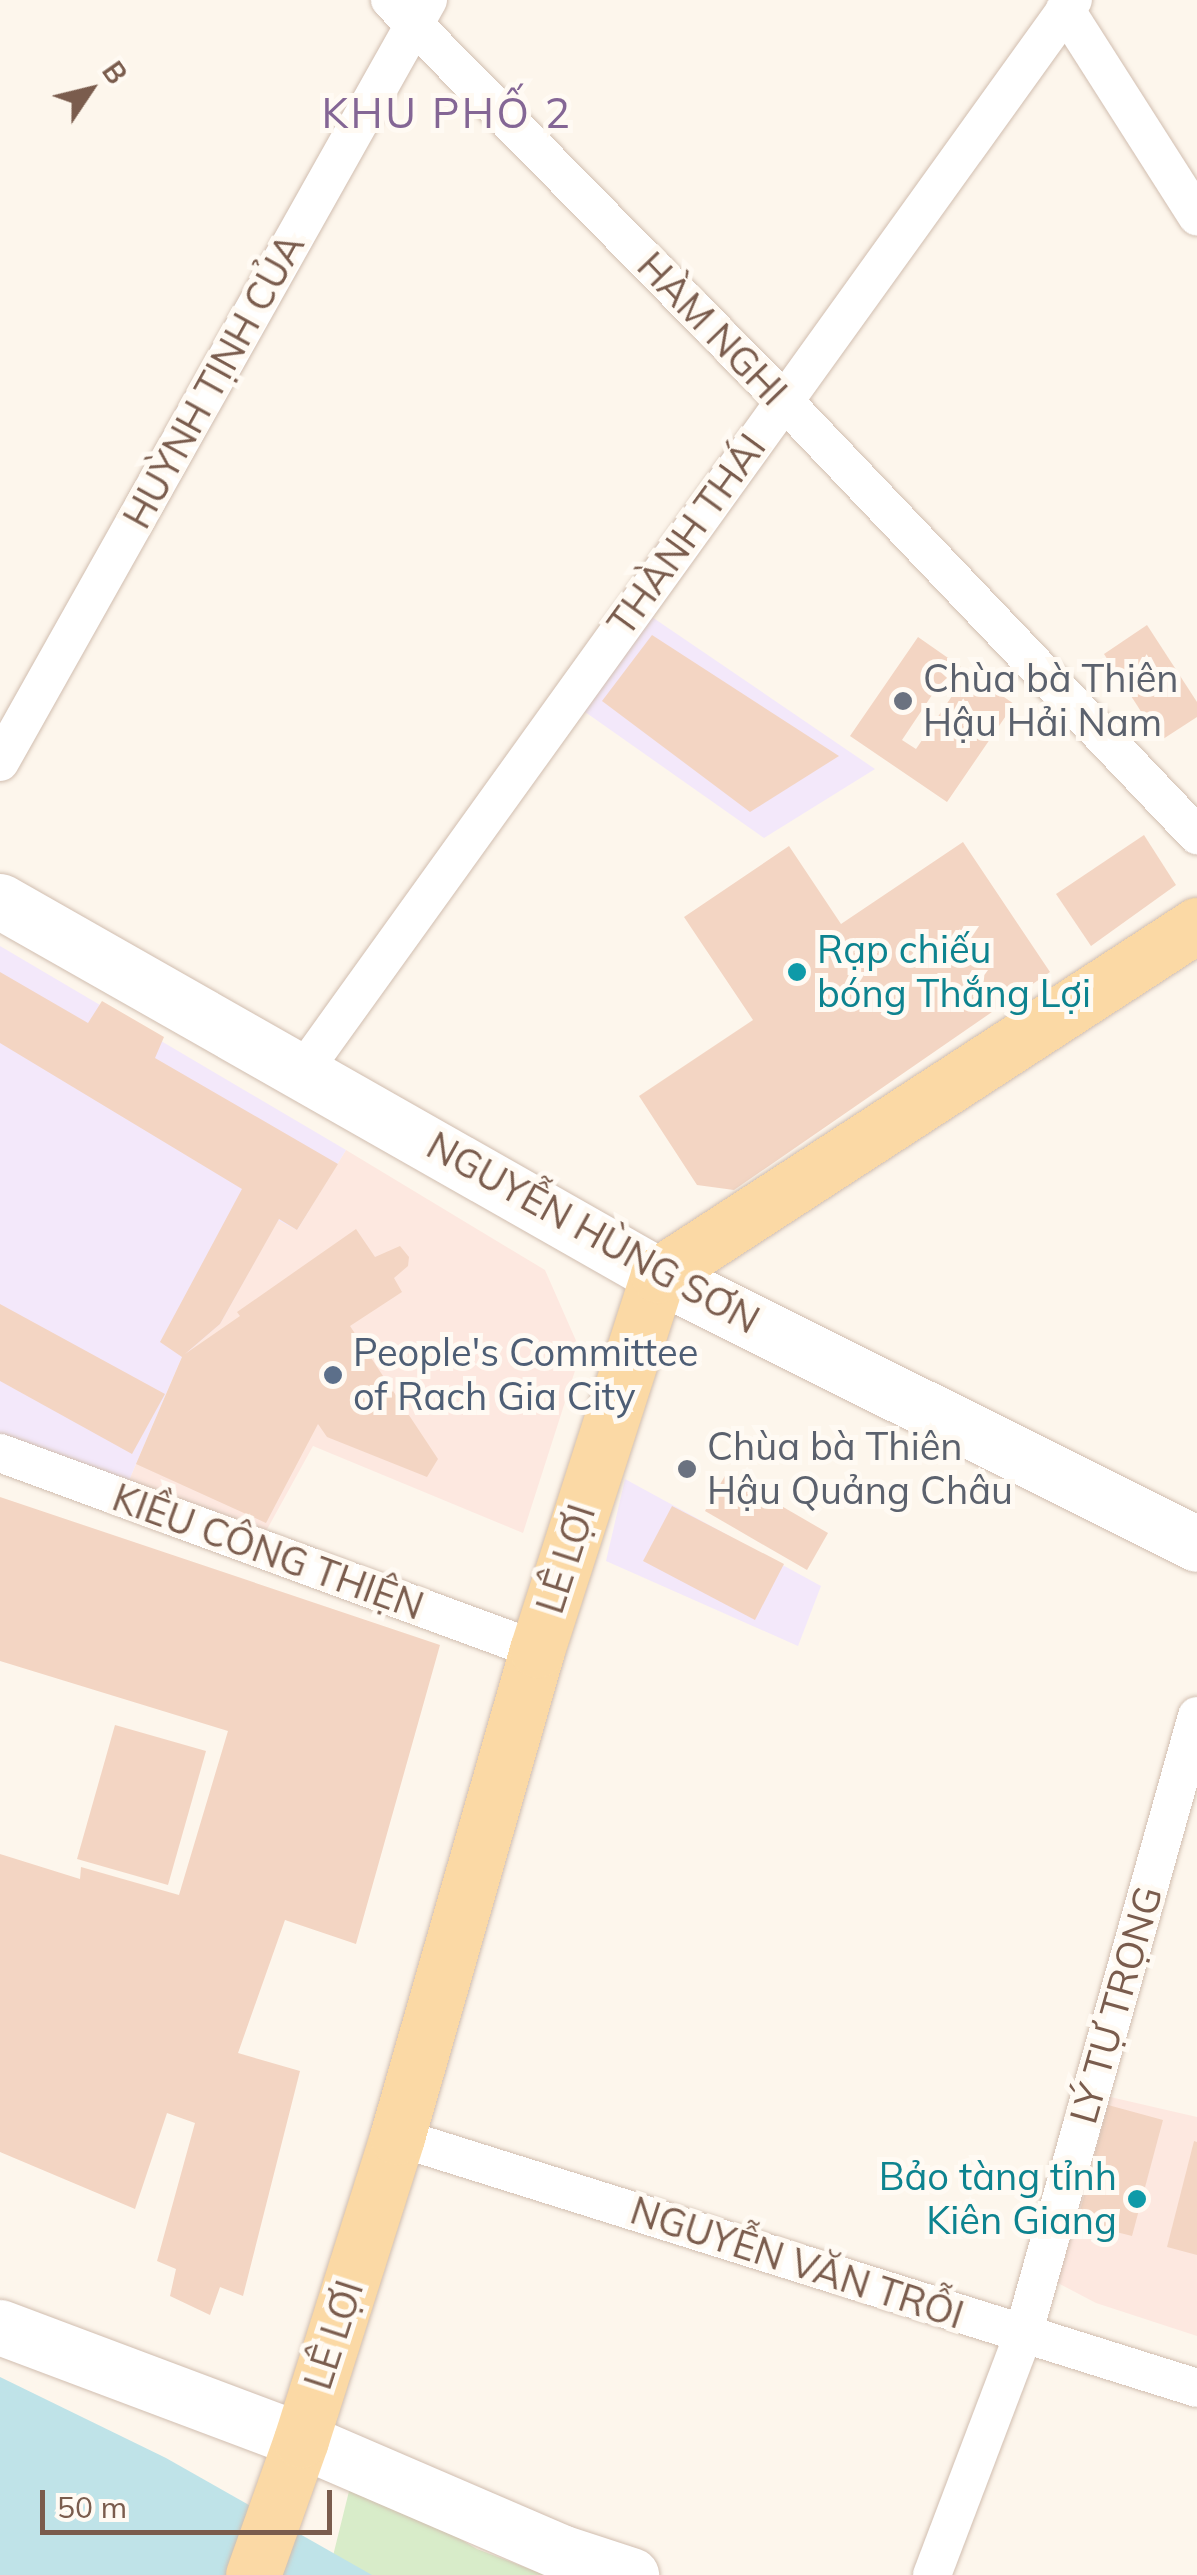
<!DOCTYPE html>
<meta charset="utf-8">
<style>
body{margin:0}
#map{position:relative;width:1197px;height:2575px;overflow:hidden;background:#fdf6ec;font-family:Mulish,sans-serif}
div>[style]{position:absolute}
.commercial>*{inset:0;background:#fde8e0}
.education>*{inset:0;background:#f3e8fa}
.green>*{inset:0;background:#d8ecc9}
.water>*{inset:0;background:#bfe3e8}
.building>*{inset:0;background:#f3d5c3}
.roads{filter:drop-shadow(0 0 2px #d1beb0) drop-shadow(0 0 2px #d1beb0)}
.street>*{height:38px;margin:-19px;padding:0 19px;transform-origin:19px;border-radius:19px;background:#fff}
.secondary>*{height:55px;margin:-27.5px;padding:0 27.5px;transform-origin:27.5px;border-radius:27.5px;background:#fff}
.primary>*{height:55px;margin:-27.5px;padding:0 27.5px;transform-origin:27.5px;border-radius:27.5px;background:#fbd9a5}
.dots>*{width:28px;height:28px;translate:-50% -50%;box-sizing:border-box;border:5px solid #fffaf3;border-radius:50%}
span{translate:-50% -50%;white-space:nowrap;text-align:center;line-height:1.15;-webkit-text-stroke:10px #fffaf3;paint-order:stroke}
.street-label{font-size:38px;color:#7a5c4d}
.worship-label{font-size:38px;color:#5b616d}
.left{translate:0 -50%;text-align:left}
.culture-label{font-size:38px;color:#0d838f}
.right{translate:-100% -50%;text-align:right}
.service-label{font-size:38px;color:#4e5e75}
.quarter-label{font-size:42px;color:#846695;letter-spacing:2.5px}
.north{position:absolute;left:40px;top:40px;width:100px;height:100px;-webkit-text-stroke:8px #fffaf3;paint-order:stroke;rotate:55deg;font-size:28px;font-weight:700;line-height:40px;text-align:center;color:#7a5c4d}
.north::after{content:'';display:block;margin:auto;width:35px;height:45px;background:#7a5c4d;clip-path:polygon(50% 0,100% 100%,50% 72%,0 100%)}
.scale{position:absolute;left:40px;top:2490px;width:292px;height:45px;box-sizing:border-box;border:5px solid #7a5c4d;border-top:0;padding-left:12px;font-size:30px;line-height:35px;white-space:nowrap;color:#7a5c4d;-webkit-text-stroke:8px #fffaf3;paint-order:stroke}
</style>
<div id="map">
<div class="commercial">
<i style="clip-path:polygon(346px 1150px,545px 1270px,581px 1352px,523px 1533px,313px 1446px,265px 1533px,127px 1485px,182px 1357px,279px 1219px,297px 1230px)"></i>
<i style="clip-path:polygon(1106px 2096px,1197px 2117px,1197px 2336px,1096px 2303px,1056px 2282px)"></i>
</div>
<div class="education">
<i style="clip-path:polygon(649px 615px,875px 769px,764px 838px,578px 707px)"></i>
<i style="clip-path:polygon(0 946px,346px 1150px,297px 1230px,278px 1220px,220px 1324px,182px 1357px,127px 1485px,0 1437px)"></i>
<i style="clip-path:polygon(625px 1479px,821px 1586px,798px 1646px,606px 1561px)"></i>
</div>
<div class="green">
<i style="clip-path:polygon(353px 2475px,477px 2549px,545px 2575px,343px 2575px,330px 2568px)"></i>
</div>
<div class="water">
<i style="clip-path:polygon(0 2377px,166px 2458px,372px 2575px,0 2575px)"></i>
</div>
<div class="building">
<i style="clip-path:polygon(1147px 625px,1197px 702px,1197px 717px,1160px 741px,1104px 654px)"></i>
<i style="clip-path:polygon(652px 635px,839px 756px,750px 812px,602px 701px)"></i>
<i style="clip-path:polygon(evenodd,918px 637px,1014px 704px,947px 802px,850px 736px,918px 637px,938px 686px,952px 696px,916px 749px,902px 740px,938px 686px)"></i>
<i style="clip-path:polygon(1144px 835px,1176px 885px,1091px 946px,1056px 894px)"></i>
<i style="clip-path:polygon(963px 842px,1050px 972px,734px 1190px,697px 1185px,639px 1096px,753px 1020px,684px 917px,789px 846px,841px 924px)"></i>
<i style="clip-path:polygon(0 972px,88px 1023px,102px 1001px,164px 1037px,155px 1058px,338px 1164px,297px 1230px,279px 1219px,220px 1324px,185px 1354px,240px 1316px,237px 1312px,356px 1229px,375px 1257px,400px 1246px,409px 1257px,408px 1266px,394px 1278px,402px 1292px,350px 1326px,438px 1459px,427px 1477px,327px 1437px,318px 1424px,266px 1523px,136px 1464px,182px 1357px,160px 1342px,242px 1189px,0 1043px)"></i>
<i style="clip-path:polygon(0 1304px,165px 1394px,132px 1454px,0 1381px)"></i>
<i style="clip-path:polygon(726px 1474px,828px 1533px,807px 1570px,705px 1511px)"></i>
<i style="clip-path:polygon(0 1497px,440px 1645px,356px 1944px,285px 1920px,238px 2053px,300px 2071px,243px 2296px,220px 2287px,210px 2315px,170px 2296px,176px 2269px,157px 2261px,195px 2123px,167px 2113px,135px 2209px,0 2152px,0 1854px,80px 1879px,81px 1867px,179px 1895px,228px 1731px,0 1661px)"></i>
<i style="clip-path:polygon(672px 1506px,784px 1564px,755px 1620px,643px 1561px)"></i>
<i style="clip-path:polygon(115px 1725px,206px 1751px,168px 1885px,77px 1859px)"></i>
<i style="clip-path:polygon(1108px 2105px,1163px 2120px,1132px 2236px,1077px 2222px)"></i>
<i style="clip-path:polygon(1194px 2141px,1197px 2142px,1197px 2255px,1167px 2247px)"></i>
</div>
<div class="roads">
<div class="street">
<i style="left:390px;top:0;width:561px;rotate:45.51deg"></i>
<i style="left:783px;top:400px;width:601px;rotate:46.42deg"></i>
<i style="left:1065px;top:9px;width:246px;rotate:57.5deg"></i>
<i style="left:0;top:762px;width:874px;rotate:-60.68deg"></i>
<i style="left:303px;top:1071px;width:1319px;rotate:-54.29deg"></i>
<i style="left:0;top:1453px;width:572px;rotate:20.15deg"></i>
<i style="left:397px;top:2137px;width:838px;rotate:17.42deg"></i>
<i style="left:932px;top:2575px;width:257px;rotate:-69.2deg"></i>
<i style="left:1023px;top:2335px;width:643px;rotate:-74.3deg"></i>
</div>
<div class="secondary">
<i style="left:0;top:901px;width:757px;rotate:29.61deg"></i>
<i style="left:658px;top:1275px;width:602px;rotate:26.52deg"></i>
<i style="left:0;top:2327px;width:322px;rotate:20.6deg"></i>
<i style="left:301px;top:2440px;width:283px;rotate:23.3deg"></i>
<i style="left:561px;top:2552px;width:74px;rotate:18.2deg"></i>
</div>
<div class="primary">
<i style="left:253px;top:2575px;width:143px;rotate:-70.4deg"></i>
<i style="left:301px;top:2440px;width:318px;rotate:-72.4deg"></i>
<i style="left:397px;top:2137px;width:507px;rotate:-73.96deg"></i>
<i style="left:537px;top:1650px;width:394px;rotate:-72.1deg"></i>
<i style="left:658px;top:1275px;width:643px;rotate:-33deg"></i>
</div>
</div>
<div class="dots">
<i style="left:903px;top:701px;background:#6b7280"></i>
<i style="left:797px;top:972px;background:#0f9aa8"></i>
<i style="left:333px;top:1375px;background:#5c6f8a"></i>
<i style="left:687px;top:1469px;background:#6b7280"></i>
<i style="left:1137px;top:2199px;background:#0f9aa8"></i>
</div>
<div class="street-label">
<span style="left:712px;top:329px;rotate:46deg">HÀM NGHI</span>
<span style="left:214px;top:381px;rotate:-61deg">HUỲNH TỊNH CỦA</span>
<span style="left:687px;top:535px;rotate:-54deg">THÀNH THÁI</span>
<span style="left:593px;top:1233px;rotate:29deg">NGUYỄN HÙNG SƠN</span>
<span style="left:268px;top:1552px;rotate:20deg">KIỀU CÔNG THIỆN</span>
<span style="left:566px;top:1559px;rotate:-72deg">LÊ LỢI</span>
<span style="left:1116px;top:2005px;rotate:-74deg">LÝ TỰ TRỌNG</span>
<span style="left:797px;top:2263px;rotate:18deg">NGUYỄN VĂN TRỖI</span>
<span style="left:334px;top:2335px;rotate:-72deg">LÊ LỢI</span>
</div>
<div class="worship-label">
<span class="left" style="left:923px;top:701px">Chùa bà Thiên<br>Hậu Hải Nam</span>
<span class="left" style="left:707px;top:1469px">Chùa bà Thiên<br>Hậu Quảng Châu</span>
</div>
<div class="culture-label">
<span class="left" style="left:817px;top:972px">Rạp chiếu<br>bóng Thắng Lợi</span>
<span class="right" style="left:1117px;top:2199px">Bảo tàng tỉnh<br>Kiên Giang</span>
</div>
<div class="service-label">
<span class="left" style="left:353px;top:1375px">People's Committee<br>of Rach Gia City</span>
</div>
<div class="quarter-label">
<span style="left:447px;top:113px">KHU PHỐ 2</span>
</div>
<div class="north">B</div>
<div class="scale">50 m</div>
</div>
